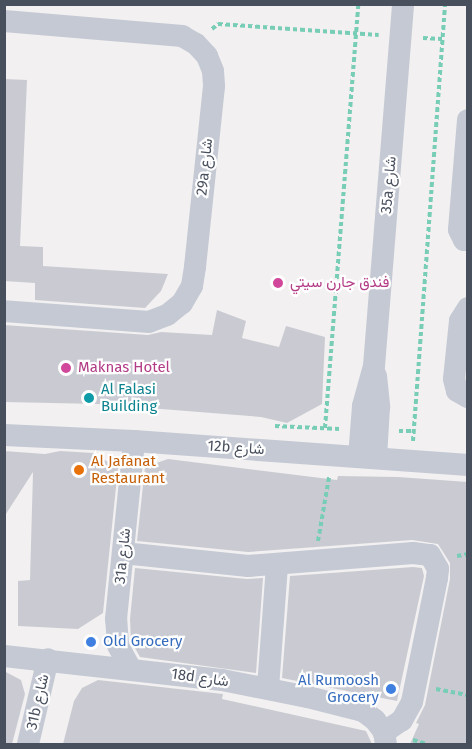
<!DOCTYPE html>
<meta charset="utf-8">
<style>
body{margin:0}
#map{position:relative;width:472px;height:749px;overflow:hidden;background:#f2f0f0;font-family:"Fira Sans",Vazirmatn,sans-serif}
div>[style]{position:absolute}
.building>*{inset:0;background:#cacbd2}
.path>*{height:4px;margin-top:-2px;transform-origin:0;background:repeating-linear-gradient(90deg,#77cdb5 0 4.5px,transparent 0 7.5px)}
.minor>*{height:22px;margin:-11px;padding:0 11px;transform-origin:11px;border-radius:11px;background:#c4c9d4}
.dots>*{width:16px;height:16px;translate:-50% -50%;box-sizing:border-box;border:3px solid #fff;border-radius:50%}
span{translate:-50% -50%;white-space:nowrap;text-align:center;line-height:1.15;-webkit-text-stroke:4.5px #fff;paint-order:stroke}
.street-label{font-size:15px;color:#484f5d}
.hotel-label{font-size:15px;color:#b23c85}
.left{translate:0 -50%;text-align:left}
.culture-label{font-size:15px;color:#0d838f}
.food-label{font-size:15px;color:#c56008}
.shop-label{font-size:15px;color:#366cbe}
.right{translate:-100% -50%;text-align:right}
.frame{position:absolute;inset:0;border:6px solid #484f5d;pointer-events:none}
</style>
<div id="map">
<div class="building">
<i style="clip-path:polygon(4px 79px,27px 80px,20px 246px,43px 247px,43px 266px,168px 274px,161px 291px,145px 308px,35px 300px,35px 283px,4px 281px)"></i>
<i style="clip-path:polygon(217px 310px,246px 321px,242px 338px,279px 347px,286px 326px,325px 337px,322px 404px,287px 423px,261px 417px,98px 404px,4px 402px,4px 325px,148px 335px,161px 332px,212px 335px)"></i>
<i style="clip-path:polygon(4px 451px,45px 454px,60px 451px,93px 453px,118px 468px,103px 613px,78px 629px,18px 626px,18px 581px,30px 580px,33px 472px,4px 517px)"></i>
<i style="clip-path:polygon(168px 459px,337px 480px,338px 476px,398px 477px,468px 482px,468px 744px,410px 744px,419px 724px,416px 723px,425px 705px,450px 579px,450px 563px,438px 544px,412px 540px,248px 552px,137px 541px,145px 467px)"></i>
<i style="clip-path:polygon(413px 567px,422px 568px,424px 576px,397px 701px,282px 678px,290px 576px)"></i>
<i style="clip-path:polygon(135px 568px,247px 579px,263px 578px,256px 673px,140px 657px,131px 641px,130px 619px)"></i>
<i style="clip-path:polygon(4px 671px,21px 680px,25px 694px,12px 744px,4px 744px)"></i>
<i style="clip-path:polygon(98px 680px,223px 694px,222px 699px,366px 731px,372px 744px,63px 744px,74px 701px,82px 688px)"></i>
</div>
<div class="path">
<i style="left:212px;top:29px;width:8px;rotate:-40deg"></i>
<i style="left:218px;top:24px;width:161px;rotate:3.9deg"></i>
<i style="left:423px;top:38px;width:19px;rotate:3deg"></i>
<i style="left:275px;top:426px;width:65px;rotate:2.6deg"></i>
<i style="left:325px;top:428px;width:425px;rotate:-85.5deg"></i>
<i style="left:399px;top:431px;width:14px"></i>
<i style="left:413px;top:441px;width:438px;rotate:-85.8deg"></i>
<i style="left:318px;top:541px;width:65px;rotate:-80.2deg"></i>
<i style="left:457px;top:556px;width:11px;rotate:-10deg"></i>
<i style="left:436px;top:689px;width:33px;rotate:11deg"></i>
<i style="left:413px;top:740px;width:15px;rotate:16deg"></i>
</div>
<div class="minor">
<i style="left:4px;top:21px;width:179px;rotate:4.8deg"></i>
<i style="left:182px;top:36px;width:16px;rotate:30deg"></i>
<i style="left:196px;top:44px;width:16px;rotate:47deg"></i>
<i style="left:207px;top:56px;width:16px;rotate:68deg"></i>
<i style="left:213px;top:71px;width:15px;rotate:86deg"></i>
<i style="left:214px;top:86px;width:182px;rotate:96deg"></i>
<i style="left:195px;top:267px;width:19px;rotate:99deg"></i>
<i style="left:192px;top:286px;width:20px;rotate:120deg"></i>
<i style="left:182px;top:303px;width:19px;rotate:141deg"></i>
<i style="left:167px;top:315px;width:19px;rotate:159deg"></i>
<i style="left:149px;top:322px;width:145px;rotate:-175.7deg"></i>
<i style="left:468px;top:120px;width:110px;rotate:94.7deg"></i>
<i style="left:459px;top:230px;width:11px;rotate:63deg"></i>
<i style="left:464px;top:240px;width:4px"></i>
<i style="left:468px;top:308px;width:15px;rotate:122deg"></i>
<i style="left:460px;top:321px;width:58px;rotate:95.9deg"></i>
<i style="left:454px;top:379px;width:12px;rotate:76deg"></i>
<i style="left:457px;top:391px;width:13px;rotate:29deg"></i>
<i style="left:376px;top:376px;width:31px;rotate:84deg"></i>
<i style="left:379px;top:407px;width:51px;rotate:93.4deg"></i>
<i style="left:4px;top:435px;width:130px;rotate:2.6deg"></i>
<i style="left:134px;top:441px;width:335px;rotate:4.1deg"></i>
<i style="left:359px;top:457px;width:51px;rotate:-85.5deg"></i>
<i style="left:363px;top:406px;width:41px;rotate:-74.6deg"></i>
<i style="left:374px;top:366px;width:363px;rotate:-85.4deg"></i>
<i style="left:123px;top:553px;width:126px;rotate:5.9deg"></i>
<i style="left:248px;top:566px;width:166px;rotate:-4.5deg"></i>
<i style="left:413px;top:553px;width:17px;rotate:7deg"></i>
<i style="left:430px;top:555px;width:16px;rotate:60deg"></i>
<i style="left:438px;top:569px;width:9px;rotate:96deg"></i>
<i style="left:437px;top:578px;width:126px;rotate:101.4deg"></i>
<i style="left:412px;top:702px;width:21px;rotate:119deg"></i>
<i style="left:402px;top:720px;width:22px;rotate:146deg"></i>
<i style="left:4px;top:656px;width:219px;rotate:6.3deg"></i>
<i style="left:222px;top:680px;width:88px;rotate:11.2deg"></i>
<i style="left:308px;top:697px;width:57px;rotate:14.3deg"></i>
<i style="left:363px;top:711px;width:15px;rotate:37deg"></i>
<i style="left:375px;top:720px;width:15px;rotate:53deg"></i>
<i style="left:384px;top:732px;width:12px;rotate:81deg"></i>
<i style="left:130px;top:668px;width:26px;rotate:-118deg"></i>
<i style="left:118px;top:645px;width:26px;rotate:-94deg"></i>
<i style="left:116px;top:619px;width:179px;rotate:-84.2deg"></i>
<i style="left:268px;top:688px;width:122px;rotate:-85.8deg"></i>
<i style="left:28px;top:744px;width:87px;rotate:-76.8deg"></i>
</div>
<div class="dots">
<i style="left:278px;top:283px;background:#d1479c"></i>
<i style="left:66px;top:368px;background:#d1479c"></i>
<i style="left:89px;top:398px;background:#0f9aa8"></i>
<i style="left:79px;top:470px;background:#e8710a"></i>
<i style="left:91px;top:642px;background:#3f7fe0"></i>
<i style="left:391px;top:689px;background:#3f7fe0"></i>
</div>
<div class="street-label">
<span style="left:205px;top:167px;rotate:-84deg">29a شارع</span>
<span style="left:389px;top:185px;rotate:-85deg">35a شارع</span>
<span style="left:236px;top:448px;rotate:4deg">12b شارع</span>
<span style="left:123px;top:556px;rotate:-84deg">31a شارع</span>
<span style="left:200px;top:678px;rotate:8deg">18d شارع</span>
<span style="left:38px;top:702px;rotate:-77deg">31b شارع</span>
</div>
<div class="hotel-label">
<span class="left" style="left:290px;top:283px">فندق جارن سيتي</span>
<span class="left" style="left:78px;top:368px">Maknas Hotel</span>
</div>
<div class="culture-label">
<span class="left" style="left:101px;top:398px">Al Falasi<br>Building</span>
</div>
<div class="food-label">
<span class="left" style="left:91px;top:470px">Al Jafanat<br>Restaurant</span>
</div>
<div class="shop-label">
<span class="left" style="left:103px;top:642px">Old Grocery</span>
<span class="right" style="left:379px;top:689px">Al Rumoosh<br>Grocery</span>
</div>
<div class="frame"></div>
</div>
